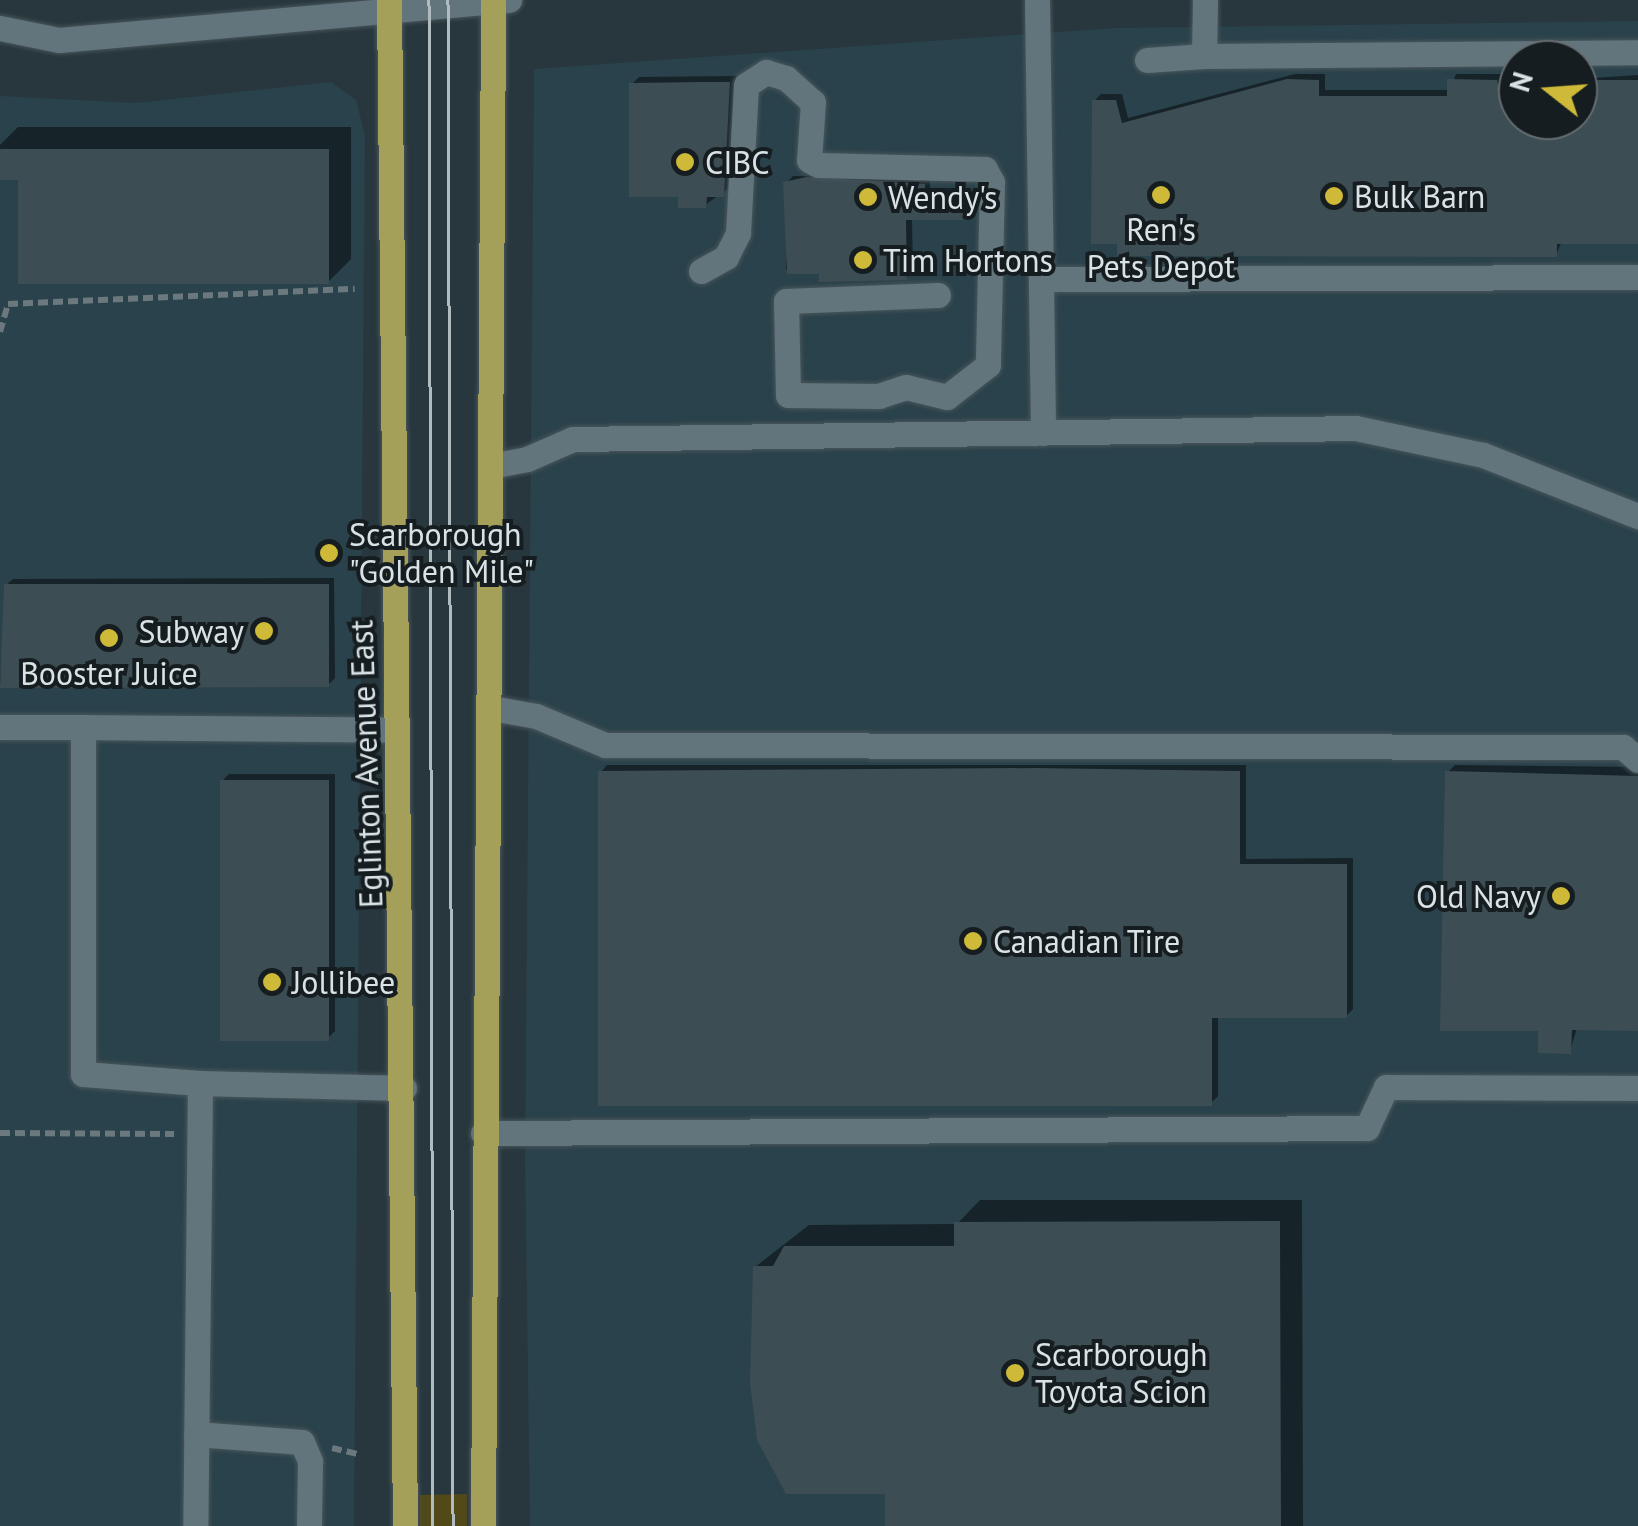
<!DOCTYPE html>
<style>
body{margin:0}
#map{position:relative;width:1638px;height:1526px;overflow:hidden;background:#27373d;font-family:"PT Sans",sans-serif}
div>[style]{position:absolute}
.built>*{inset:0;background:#2a424b}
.green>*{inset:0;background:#514917}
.shadow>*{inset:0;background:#0007}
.building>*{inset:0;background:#3d4d54}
.path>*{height:6px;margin-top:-3px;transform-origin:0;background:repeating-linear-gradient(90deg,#6b787e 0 10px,transparent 0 15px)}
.roads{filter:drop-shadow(0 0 2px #48555b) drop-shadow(0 0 2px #48555b)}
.minor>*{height:25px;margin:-12.5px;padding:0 12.5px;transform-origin:12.5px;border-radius:12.5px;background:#63757c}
.major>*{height:25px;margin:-12.5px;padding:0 12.5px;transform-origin:12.5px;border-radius:12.5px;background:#a49f59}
.tram>*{height:2.5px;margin:-1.25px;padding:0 1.25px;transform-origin:1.25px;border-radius:1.25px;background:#b0bbc0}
.dots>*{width:28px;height:28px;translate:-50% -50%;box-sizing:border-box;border:5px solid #161d20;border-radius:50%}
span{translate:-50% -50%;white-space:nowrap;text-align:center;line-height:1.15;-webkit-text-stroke:8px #161d20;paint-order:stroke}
.poi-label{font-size:32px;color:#d9e3e7}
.left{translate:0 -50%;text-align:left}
.right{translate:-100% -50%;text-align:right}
.street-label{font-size:32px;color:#d9e3e7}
.north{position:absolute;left:1498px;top:40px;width:100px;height:100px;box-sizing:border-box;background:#161d20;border:2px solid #646c70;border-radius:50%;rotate:287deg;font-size:28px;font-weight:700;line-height:40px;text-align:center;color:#d9e3e7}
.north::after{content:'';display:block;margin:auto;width:35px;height:45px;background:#ceb938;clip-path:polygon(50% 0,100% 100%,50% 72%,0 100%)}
</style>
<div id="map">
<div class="built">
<i style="clip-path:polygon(evenodd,1638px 21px,1638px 1526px,530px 1526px,525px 1162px,534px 69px,1114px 28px,1638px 21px,1518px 60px,1578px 60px,1578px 120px,1518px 120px,1518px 60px)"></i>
<i style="clip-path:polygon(331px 82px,356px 100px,365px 136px,354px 1526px,0 1526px,0 96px,136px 103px)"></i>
</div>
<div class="green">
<i style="clip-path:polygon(467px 1494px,467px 1526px,420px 1526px,420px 1495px)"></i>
</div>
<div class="shadow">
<i style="clip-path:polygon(1295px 74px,1325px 74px,1325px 90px,1450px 90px,1456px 74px,1503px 74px,1509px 97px,1518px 95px,1518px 120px,1578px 120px,1578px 79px,1638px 75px,1638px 242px,1562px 241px,1556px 255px,1120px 254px,1094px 101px,1101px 94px,1122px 94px,1128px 118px)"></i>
<i style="clip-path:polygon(736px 76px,729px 188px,705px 205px,681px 195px,632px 84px,639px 77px)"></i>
<i style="clip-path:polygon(18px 127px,351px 127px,351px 259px,328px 282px,20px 177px,0 177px,0 145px)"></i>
<i style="clip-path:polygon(793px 176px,930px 178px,930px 188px,968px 188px,968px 211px,962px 217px,912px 218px,913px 271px,906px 278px,786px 270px,786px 183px)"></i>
<i style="clip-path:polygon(334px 578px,335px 678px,328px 685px,0 685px,6px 585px,13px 579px)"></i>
<i style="clip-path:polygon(607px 765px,1246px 765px,1246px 859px,1353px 858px,1353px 1009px,1346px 1016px,1218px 1016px,1218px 1096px,1211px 1103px,601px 772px)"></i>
<i style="clip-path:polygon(1455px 765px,1638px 767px,1638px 1028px,1577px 1028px,1570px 1051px,1541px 1029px,1448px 772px)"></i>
<i style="clip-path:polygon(229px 774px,335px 774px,335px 1031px,328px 1038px,222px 781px)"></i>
<i style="clip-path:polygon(980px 1200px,1302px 1200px,1303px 1526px,888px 1526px,888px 1492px,755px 1267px,809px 1225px,957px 1224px)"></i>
</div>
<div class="building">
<i style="clip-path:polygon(1287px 79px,1319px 80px,1319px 96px,1447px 96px,1447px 79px,1497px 80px,1503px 102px,1518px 98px,1518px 120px,1578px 120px,1578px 80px,1638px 80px,1638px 244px,1557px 244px,1557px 257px,1117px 256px,1117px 244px,1091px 244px,1092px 100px,1116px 100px,1122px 123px)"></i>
<i style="clip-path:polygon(702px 82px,730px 82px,724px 197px,707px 197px,706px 208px,678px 208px,678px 197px,629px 197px,629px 83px)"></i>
<i style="clip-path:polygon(0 149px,329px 149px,329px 284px,18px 284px,18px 180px,0 180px)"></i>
<i style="clip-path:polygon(807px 177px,925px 184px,925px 194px,963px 194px,963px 220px,906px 220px,907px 280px,819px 282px,819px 274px,787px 274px,783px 182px)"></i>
<i style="clip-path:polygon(4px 584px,329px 584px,329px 687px,0 688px)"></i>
<i style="clip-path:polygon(1035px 768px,1240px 771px,1240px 864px,1347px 864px,1347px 1018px,1212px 1018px,1212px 1106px,598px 1106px,598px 771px)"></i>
<i style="clip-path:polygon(1445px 771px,1638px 776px,1638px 1031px,1572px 1030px,1571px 1054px,1538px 1053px,1538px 1031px,1440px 1031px)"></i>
<i style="clip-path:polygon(220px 780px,329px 780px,329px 1041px,220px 1041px)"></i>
<i style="clip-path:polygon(1280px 1221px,1281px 1526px,885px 1526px,885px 1494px,786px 1494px,757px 1440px,750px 1382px,753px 1266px,773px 1266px,784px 1246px,954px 1246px,954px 1222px)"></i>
</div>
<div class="path">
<i style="left:0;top:332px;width:29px;rotate:-74deg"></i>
<i style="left:8px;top:304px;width:347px;rotate:-2.5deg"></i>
<i style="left:0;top:1133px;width:174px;rotate:0.3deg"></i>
<i style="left:332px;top:1448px;width:28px;rotate:13deg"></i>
</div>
<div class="roads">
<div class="minor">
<i style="left:1037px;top:0;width:433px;rotate:89.2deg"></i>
<i style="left:1205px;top:0;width:56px;rotate:91deg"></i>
<i style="left:1204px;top:56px;width:434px;rotate:-0.5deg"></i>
<i style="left:0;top:28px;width:60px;rotate:11.5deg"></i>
<i style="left:59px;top:40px;width:452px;rotate:-5.1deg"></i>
<i style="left:1147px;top:60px;width:57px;rotate:-4deg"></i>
<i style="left:701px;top:271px;width:29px;rotate:-29deg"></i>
<i style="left:726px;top:257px;width:27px;rotate:-63deg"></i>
<i style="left:738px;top:233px;width:148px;rotate:-86.9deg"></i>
<i style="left:746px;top:85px;width:24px;rotate:-33deg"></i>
<i style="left:766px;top:72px;width:21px;rotate:17deg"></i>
<i style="left:786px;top:78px;width:36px;rotate:42deg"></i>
<i style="left:813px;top:102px;width:58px;rotate:93.9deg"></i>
<i style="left:809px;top:160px;width:10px;rotate:29deg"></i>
<i style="left:818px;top:165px;width:167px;rotate:1.4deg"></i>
<i style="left:985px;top:169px;width:15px;rotate:62deg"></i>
<i style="left:992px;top:182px;width:183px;rotate:91.3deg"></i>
<i style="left:988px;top:365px;width:52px;rotate:142deg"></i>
<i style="left:947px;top:397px;width:42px;rotate:-166.3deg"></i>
<i style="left:906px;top:387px;width:28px;rotate:162deg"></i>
<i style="left:879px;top:396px;width:91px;rotate:-179.4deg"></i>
<i style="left:788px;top:395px;width:94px;rotate:-91.2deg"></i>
<i style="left:786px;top:301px;width:152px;rotate:-2.3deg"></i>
<i style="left:1041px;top:279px;width:597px;rotate:-0.19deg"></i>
<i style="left:491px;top:466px;width:37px;rotate:-11deg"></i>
<i style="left:527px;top:459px;width:50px;rotate:-23.5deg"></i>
<i style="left:573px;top:439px;width:783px;rotate:-0.8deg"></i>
<i style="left:1356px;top:428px;width:130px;rotate:12deg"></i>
<i style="left:1483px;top:455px;width:167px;rotate:21.5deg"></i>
<i style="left:491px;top:708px;width:46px;rotate:10.1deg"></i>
<i style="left:536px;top:716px;width:75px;rotate:22.8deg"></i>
<i style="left:605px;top:745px;width:1018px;rotate:0.11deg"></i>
<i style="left:1623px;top:747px;width:20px;rotate:41deg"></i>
<i style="left:0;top:727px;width:83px"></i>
<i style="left:83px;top:727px;width:347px;rotate:90deg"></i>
<i style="left:83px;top:1074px;width:117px;rotate:4.4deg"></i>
<i style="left:200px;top:1083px;width:443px;rotate:90.6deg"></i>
<i style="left:83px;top:727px;width:313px;rotate:0.5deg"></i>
<i style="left:200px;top:1083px;width:204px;rotate:1.4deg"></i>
<i style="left:483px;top:1133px;width:884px;rotate:-0.32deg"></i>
<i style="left:1367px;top:1128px;width:45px;rotate:-65.1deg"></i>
<i style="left:1386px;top:1087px;width:252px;rotate:0.2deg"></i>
<i style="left:196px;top:1434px;width:106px;rotate:4.3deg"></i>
<i style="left:302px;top:1442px;width:21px;rotate:67deg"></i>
<i style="left:310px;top:1461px;width:65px;rotate:90.9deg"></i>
</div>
<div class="major">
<i style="left:389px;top:0;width:1526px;rotate:89.4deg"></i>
<i style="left:483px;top:1526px;width:1526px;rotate:-89.62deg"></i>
</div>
</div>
<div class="tram">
<i style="left:429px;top:0;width:1526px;rotate:89.85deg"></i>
<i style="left:448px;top:0;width:1526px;rotate:89.81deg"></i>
</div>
<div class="dots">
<i style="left:685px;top:162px;background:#ceb938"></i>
<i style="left:1161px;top:195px;background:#ceb938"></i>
<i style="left:1334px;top:196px;background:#ceb938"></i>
<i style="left:868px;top:197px;background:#ceb938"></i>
<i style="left:863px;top:260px;background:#ceb938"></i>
<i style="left:329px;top:553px;background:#ceb938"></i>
<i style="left:264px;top:631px;background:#ceb938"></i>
<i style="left:109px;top:638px;background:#ceb938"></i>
<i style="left:1561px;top:896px;background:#ceb938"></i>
<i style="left:973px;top:941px;background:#ceb938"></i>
<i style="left:272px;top:982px;background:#ceb938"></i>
<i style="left:1015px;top:1373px;background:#ceb938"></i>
</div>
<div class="poi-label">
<span class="left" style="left:705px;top:162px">CIBC</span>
<span class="left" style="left:1354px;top:196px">Bulk Barn</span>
<span class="left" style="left:888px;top:197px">Wendy's</span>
<span style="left:1161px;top:248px">Ren's<br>Pets Depot</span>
<span class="left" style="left:883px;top:260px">Tim Hortons</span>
<span class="left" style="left:349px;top:553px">Scarborough<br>"Golden Mile"</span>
<span class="right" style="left:244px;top:631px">Subway</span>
<span style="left:109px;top:673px">Booster Juice</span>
<span class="right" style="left:1541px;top:896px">Old Navy</span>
<span class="left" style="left:993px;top:941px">Canadian Tire</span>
<span class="left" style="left:292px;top:982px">Jollibee</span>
<span class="left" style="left:1035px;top:1373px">Scarborough<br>Toyota Scion</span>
</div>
<div class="street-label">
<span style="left:366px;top:764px;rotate:-92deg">Eglinton Avenue East</span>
</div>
<div class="north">N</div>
</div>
